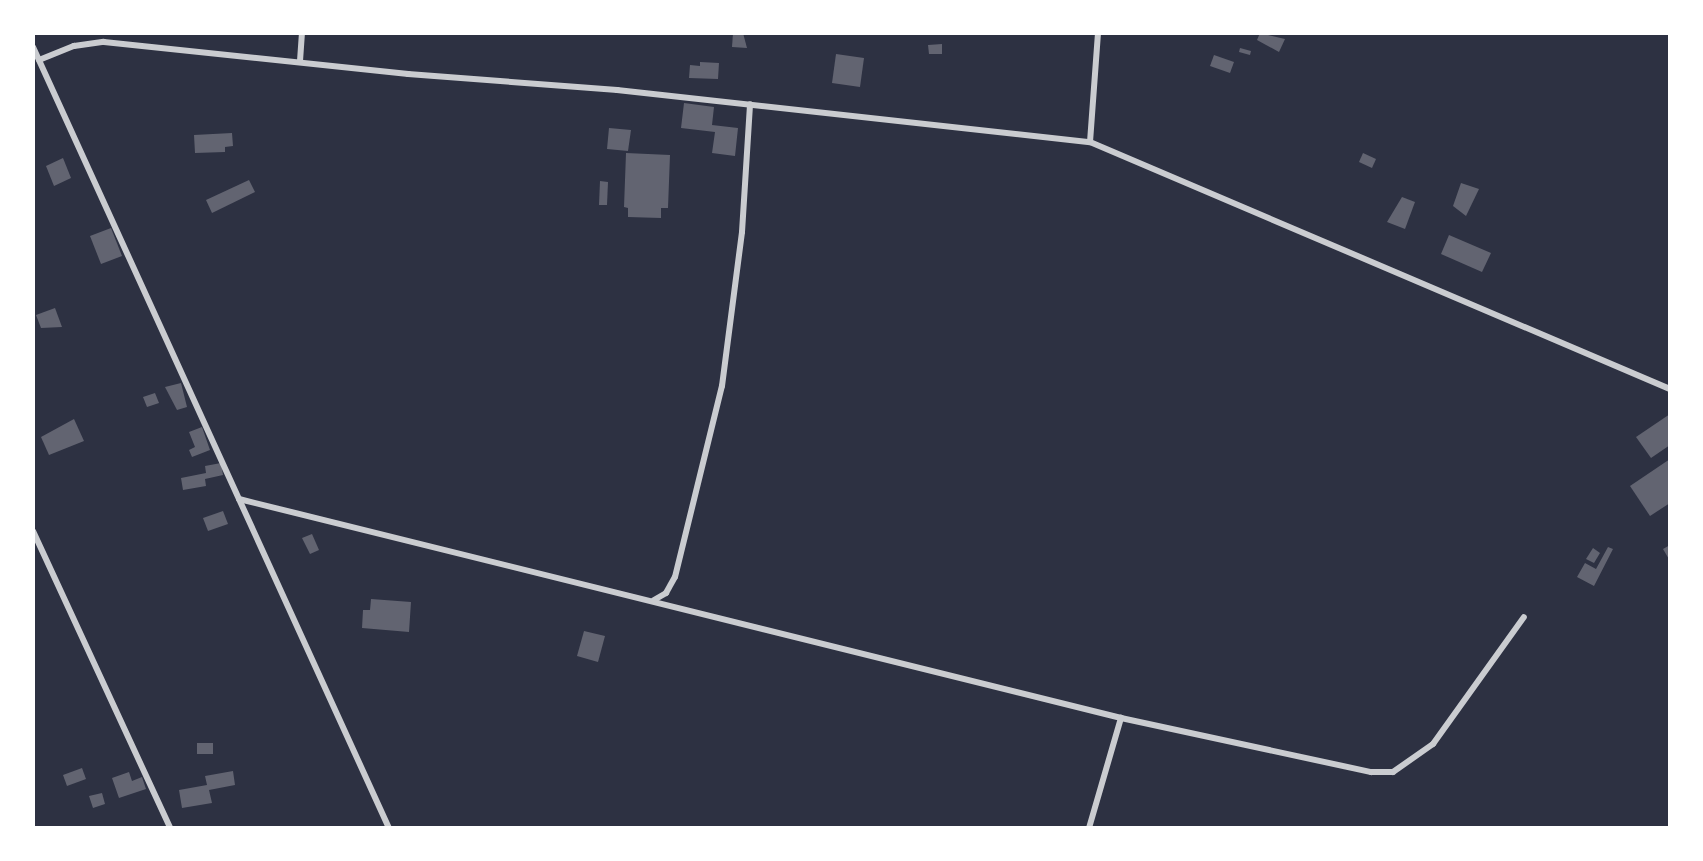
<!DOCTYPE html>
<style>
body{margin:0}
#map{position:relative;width:1703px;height:861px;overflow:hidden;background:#2d3142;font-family:Karla,sans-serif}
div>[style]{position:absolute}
.building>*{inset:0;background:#626471}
.minor>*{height:6px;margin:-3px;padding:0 3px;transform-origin:3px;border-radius:3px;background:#caccd0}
span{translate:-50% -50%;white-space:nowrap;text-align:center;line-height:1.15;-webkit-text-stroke:7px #fff;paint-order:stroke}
.frame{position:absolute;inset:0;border:35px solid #fff;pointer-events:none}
</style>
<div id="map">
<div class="building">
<i style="clip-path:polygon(733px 33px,743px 33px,747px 48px,732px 47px)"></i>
<i style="clip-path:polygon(1260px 33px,1285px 39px,1279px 52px,1257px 40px)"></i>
<i style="clip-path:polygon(942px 44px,942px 54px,929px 54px,928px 45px)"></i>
<i style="clip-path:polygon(1240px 48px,1251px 51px,1250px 55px,1239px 52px)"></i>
<i style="clip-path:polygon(836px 54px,864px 58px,860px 87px,832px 83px)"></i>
<i style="clip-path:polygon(1214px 55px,1234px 62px,1230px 73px,1210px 66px)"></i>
<i style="clip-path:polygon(700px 62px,719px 63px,718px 79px,689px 78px,690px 65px,700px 66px)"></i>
<i style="clip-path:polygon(684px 103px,714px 107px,712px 125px,738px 128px,735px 156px,712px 153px,715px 132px,681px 128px)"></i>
<i style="clip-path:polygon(609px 128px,631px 130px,628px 151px,607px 149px)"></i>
<i style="clip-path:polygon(232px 133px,233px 146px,225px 147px,225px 152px,195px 153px,194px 135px)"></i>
<i style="clip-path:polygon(626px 153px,670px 155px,668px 208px,661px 208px,661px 218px,628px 217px,628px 208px,624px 207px)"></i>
<i style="clip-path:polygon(1363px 153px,1376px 159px,1372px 168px,1359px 162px)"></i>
<i style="clip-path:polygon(63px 158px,71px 178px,54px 186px,46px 166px)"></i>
<i style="clip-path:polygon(249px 180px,255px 192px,212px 213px,206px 200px)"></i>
<i style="clip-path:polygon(600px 181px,608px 182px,607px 205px,599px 205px)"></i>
<i style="clip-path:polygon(1461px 183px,1479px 189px,1466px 216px,1453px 206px)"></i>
<i style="clip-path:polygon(1402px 197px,1415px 202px,1405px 229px,1387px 222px)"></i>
<i style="clip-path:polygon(111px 228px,122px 256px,101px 264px,90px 236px)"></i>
<i style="clip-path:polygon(1449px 235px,1491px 253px,1482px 272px,1441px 254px)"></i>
<i style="clip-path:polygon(55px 308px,62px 327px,41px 328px,36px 315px)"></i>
<i style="clip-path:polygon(181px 383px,187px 407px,177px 410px,165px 387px)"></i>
<i style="clip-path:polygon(155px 393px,159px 403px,147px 407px,143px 397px)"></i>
<i style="clip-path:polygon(1670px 414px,1670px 445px,1651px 458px,1636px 437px)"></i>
<i style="clip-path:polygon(74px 419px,84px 441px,49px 455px,41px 437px)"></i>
<i style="clip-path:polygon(202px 427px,210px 450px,192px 457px,189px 450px,195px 447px,189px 432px)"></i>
<i style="clip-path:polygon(1670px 459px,1670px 503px,1650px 516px,1630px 486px)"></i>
<i style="clip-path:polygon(221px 463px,223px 475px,205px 479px,206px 486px,183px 490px,181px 478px,206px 473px,205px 466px)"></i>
<i style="clip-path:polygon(223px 511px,228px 524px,208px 531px,203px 518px)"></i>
<i style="clip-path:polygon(312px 534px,319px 550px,310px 554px,302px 538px)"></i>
<i style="clip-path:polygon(1670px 545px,1670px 561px,1663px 549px)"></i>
<i style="clip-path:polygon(1608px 547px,1613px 549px,1594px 586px,1577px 577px,1585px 563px,1596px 569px)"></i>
<i style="clip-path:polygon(1593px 548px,1600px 553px,1594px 563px,1586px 559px)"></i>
<i style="clip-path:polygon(371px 599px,411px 602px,409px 632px,362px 628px,363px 610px,370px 610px)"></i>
<i style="clip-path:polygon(584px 631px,605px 636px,598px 662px,577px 656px)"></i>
<i style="clip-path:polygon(197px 743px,213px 743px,213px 754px,197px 754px)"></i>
<i style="clip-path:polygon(82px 768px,86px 779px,67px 786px,63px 775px)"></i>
<i style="clip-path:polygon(233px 771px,235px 785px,209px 790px,212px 803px,182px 808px,179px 790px,207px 785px,205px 776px)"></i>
<i style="clip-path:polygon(129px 772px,132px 781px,142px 777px,146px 789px,119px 798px,112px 778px)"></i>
<i style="clip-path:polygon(102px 793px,105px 804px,93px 808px,89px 796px)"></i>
</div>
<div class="minor">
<i style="left:33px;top:47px;width:858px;rotate:65.5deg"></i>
<i style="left:39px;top:60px;width:38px;rotate:-22deg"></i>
<i style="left:74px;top:46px;width:30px;rotate:-8deg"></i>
<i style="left:104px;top:42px;width:306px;rotate:6deg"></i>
<i style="left:408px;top:74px;width:210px;rotate:4.4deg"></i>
<i style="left:617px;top:90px;width:476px;rotate:6.3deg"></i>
<i style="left:1090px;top:142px;width:630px;rotate:23.07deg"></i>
<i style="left:300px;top:61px;width:28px;rotate:-86deg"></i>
<i style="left:1090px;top:142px;width:109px;rotate:-85.8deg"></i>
<i style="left:239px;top:499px;width:909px;rotate:13.94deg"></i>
<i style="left:1121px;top:718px;width:256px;rotate:12.2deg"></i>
<i style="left:1371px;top:772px;width:22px"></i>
<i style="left:1393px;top:772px;width:49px;rotate:-35deg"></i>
<i style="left:1433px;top:744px;width:156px;rotate:-54.4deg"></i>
<i style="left:33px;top:531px;width:327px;rotate:65.2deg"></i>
<i style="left:654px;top:600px;width:14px;rotate:-30deg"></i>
<i style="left:666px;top:593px;width:18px;rotate:-61deg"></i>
<i style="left:675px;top:577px;width:197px;rotate:-76.2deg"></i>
<i style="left:722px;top:386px;width:155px;rotate:-82.6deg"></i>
<i style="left:742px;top:232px;width:128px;rotate:-86.4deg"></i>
<i style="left:1089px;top:828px;width:115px;rotate:-73.8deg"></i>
</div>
<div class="frame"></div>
</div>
